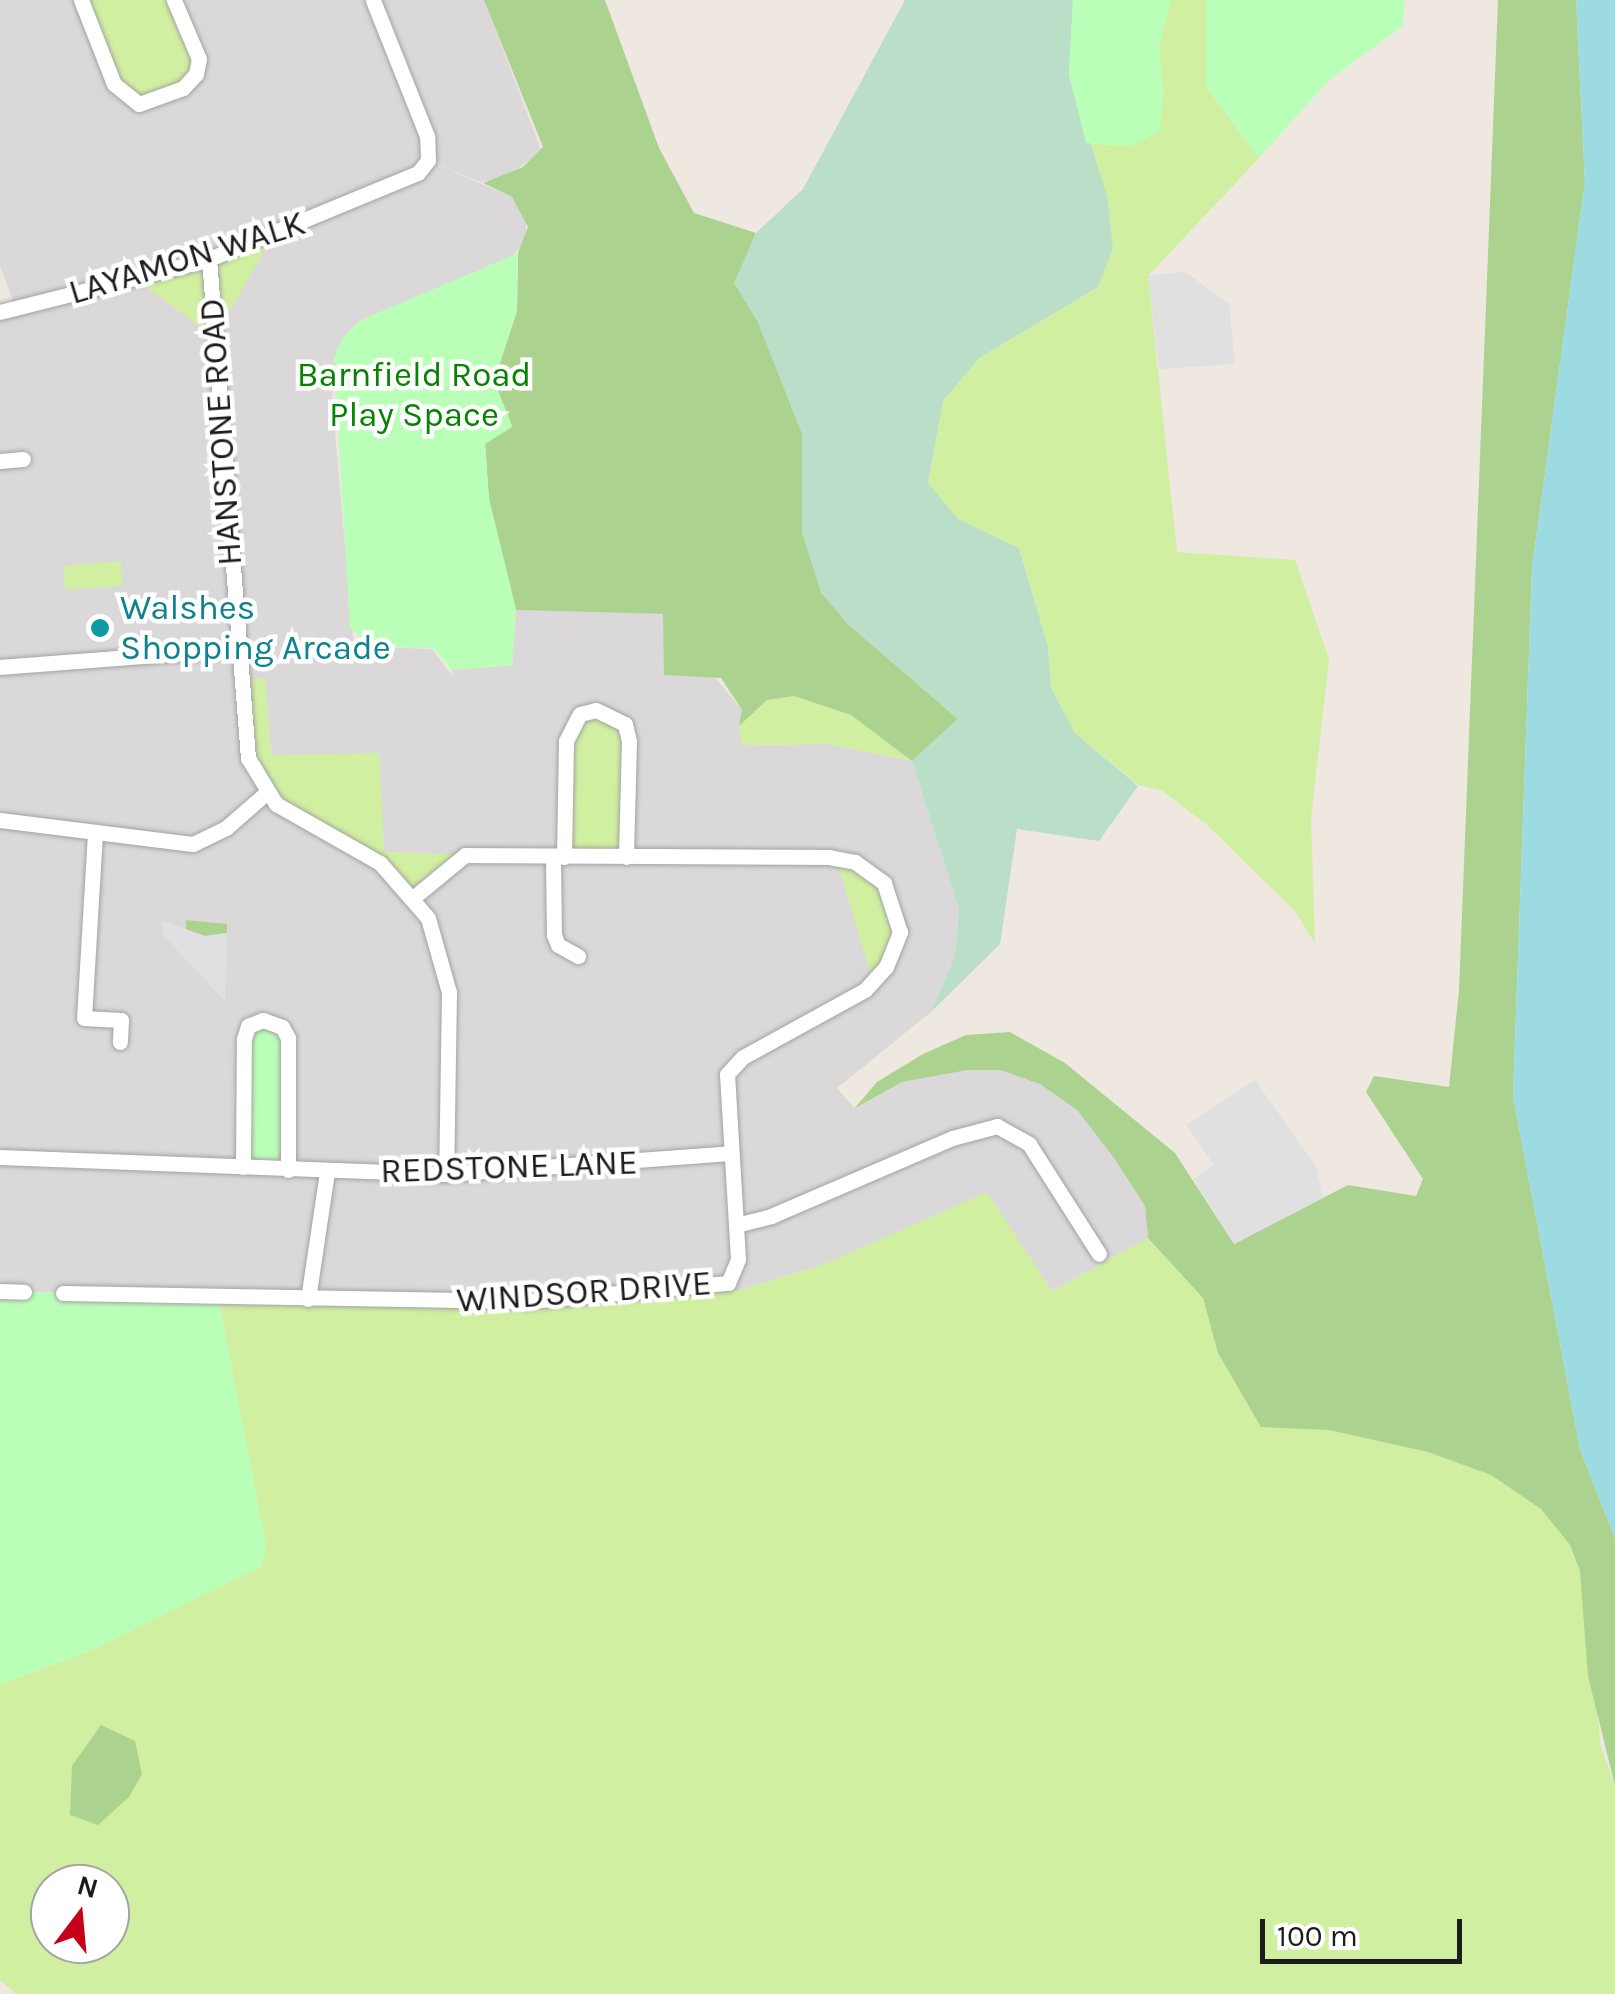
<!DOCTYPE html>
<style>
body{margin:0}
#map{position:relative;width:1615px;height:1994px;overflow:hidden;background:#eee8e0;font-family:Karla,sans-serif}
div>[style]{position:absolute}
.residential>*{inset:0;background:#dad8d9}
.grass>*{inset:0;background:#d1efa0}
.forest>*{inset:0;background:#acd290}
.wetland>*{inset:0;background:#bbdec9}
.park>*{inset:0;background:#baffb7}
.parking>*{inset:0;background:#e0e0e0}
.water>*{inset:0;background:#9bdbe1}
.roads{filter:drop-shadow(0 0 2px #a3a3a3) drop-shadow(0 0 2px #a3a3a3)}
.minor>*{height:15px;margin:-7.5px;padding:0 7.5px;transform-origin:7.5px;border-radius:7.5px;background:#fff}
.dots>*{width:28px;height:28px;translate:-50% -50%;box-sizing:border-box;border:5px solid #fff;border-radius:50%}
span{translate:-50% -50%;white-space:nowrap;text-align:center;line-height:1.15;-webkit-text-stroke:9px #fff;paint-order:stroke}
.street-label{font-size:35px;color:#1c1c1c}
.park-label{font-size:35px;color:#078301}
.culture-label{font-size:35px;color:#0d838f}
.left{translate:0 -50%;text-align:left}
.north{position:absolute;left:30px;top:1864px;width:100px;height:100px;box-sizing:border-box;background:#fff;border:2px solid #a4a4a4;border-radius:50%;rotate:16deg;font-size:28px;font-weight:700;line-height:40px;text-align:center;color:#1c1c1c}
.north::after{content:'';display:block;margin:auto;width:35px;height:45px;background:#c7001a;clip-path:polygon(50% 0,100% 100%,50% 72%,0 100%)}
.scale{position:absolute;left:1260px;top:1919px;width:202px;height:45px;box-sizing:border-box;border:5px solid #1c1c1c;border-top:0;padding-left:12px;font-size:30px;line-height:35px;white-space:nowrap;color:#1c1c1c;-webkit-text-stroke:8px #fff;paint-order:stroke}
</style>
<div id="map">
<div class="residential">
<i style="clip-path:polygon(evenodd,0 0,484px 0,542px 152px,505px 177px,480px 182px,427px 160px,512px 197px,525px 215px,527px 238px,510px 260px,361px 320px,337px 348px,332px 396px,353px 639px,374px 647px,432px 649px,453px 677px,452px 670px,512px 665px,516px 610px,663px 614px,742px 710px,743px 745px,829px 744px,912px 761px,959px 909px,955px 956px,931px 1012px,837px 1088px,855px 1109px,902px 1082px,968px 1070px,1000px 1070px,1040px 1084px,1077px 1110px,1114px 1158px,1145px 1206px,1148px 1238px,1052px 1291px,822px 1265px,739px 1290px,529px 1301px,0 1291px,0 313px,270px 236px,15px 306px,0 266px,0 0,265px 678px,271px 755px,384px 852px,463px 855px,365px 853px,244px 739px,265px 678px)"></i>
</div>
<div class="grass">
<i style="clip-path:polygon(81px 0,174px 0,196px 74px,139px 104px,125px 97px)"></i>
<i style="clip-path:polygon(1171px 0,1206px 0,1206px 87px,1259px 158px,1148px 276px,1177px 552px,1295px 560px,1329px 659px,1311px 818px,1315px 943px,1294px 910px,1207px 825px,1161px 790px,1138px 785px,1075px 733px,1051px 688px,1048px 647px,1019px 548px,958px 519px,928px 484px,943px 401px,979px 358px,1098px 287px,1107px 196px,1086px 143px,1130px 146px,1164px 95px,1159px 49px)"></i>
<i style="clip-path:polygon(271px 239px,215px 337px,136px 280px)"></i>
<i style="clip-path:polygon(121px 561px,123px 586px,65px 590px,63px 566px)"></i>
<i style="clip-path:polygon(238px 678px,265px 678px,271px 755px,379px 753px,384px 852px,465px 855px,414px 897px,397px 879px,259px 785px)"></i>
<i style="clip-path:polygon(794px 696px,851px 715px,912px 761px,829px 744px,742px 745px,739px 726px,767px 700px)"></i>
<i style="clip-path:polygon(581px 714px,625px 724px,626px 857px,564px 857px,566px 741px)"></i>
<i style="clip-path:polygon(836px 858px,871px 871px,899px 914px,873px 982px)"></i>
<i style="clip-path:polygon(evenodd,987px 1192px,1052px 1291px,1148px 1238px,1203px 1298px,1218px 1353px,1262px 1426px,1329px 1430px,1428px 1452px,1491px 1475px,1541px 1509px,1570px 1545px,1580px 1571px,1601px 1746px,1615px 1786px,1615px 1994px,16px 1994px,0 1980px,0 1684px,88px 1652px,262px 1565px,266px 1546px,218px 1297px,446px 1302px,739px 1290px,822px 1265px,987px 1192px,50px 1884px,110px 1884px,110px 1944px,50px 1944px,50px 1884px)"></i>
</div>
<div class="forest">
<i style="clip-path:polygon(484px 0,605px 0,659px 148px,694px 213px,756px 233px,735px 283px,758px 322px,802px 433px,802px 531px,821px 592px,848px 624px,958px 719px,912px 761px,851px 715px,794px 696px,767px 700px,739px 726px,742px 710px,721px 678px,664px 675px,663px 614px,516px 610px,489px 499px,485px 443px,512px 426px,494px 381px,517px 311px,518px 253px,528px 227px,512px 197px,483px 183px,523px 167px,543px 147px)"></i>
<i style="clip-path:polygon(1498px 0,1576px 0,1585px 182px,1532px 568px,1513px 1096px,1580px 1449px,1615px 1538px,1615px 1786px,1588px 1676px,1580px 1571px,1570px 1545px,1541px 1509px,1491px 1475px,1428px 1452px,1329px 1430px,1261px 1427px,1218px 1353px,1203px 1298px,1148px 1238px,1145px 1206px,1114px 1158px,1077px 1110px,1040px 1084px,1000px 1070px,968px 1070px,902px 1082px,854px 1109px,877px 1082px,923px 1054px,966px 1035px,1010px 1032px,1065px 1063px,1175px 1153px,1234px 1244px,1348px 1185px,1416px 1196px,1423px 1179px,1366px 1092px,1374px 1076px,1449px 1087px,1459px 990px)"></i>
<i style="clip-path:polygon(186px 920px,227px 924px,227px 933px,205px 936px,186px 930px)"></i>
<i style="clip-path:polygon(101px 1725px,135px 1741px,142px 1774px,129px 1797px,98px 1825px,70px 1815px,72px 1766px)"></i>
</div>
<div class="wetland">
<i style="clip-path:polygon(905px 0,1073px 0,1069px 75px,1107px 196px,1113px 248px,1098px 287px,979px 358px,943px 401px,928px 483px,958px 519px,1019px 548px,1048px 647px,1051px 688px,1075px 733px,1138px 786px,1099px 841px,1017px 829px,1000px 944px,931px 1012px,955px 956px,959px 909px,912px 761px,958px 719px,848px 624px,821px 592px,802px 531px,802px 433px,758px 322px,734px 283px,756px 233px,803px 189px)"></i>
</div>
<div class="park">
<i style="clip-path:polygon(1073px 0,1171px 0,1159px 49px,1164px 95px,1159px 132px,1130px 146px,1086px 143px,1069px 75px)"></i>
<i style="clip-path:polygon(1206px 0,1405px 0,1403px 26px,1329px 80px,1259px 158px,1206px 87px)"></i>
<i style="clip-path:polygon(518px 253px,517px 311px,494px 381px,512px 427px,485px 444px,489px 499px,516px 610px,512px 665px,452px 670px,433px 648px,374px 647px,350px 628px,334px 359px,342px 338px,361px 320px)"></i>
<i style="clip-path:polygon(272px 1025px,281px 1037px,281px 1149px,276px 1160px,262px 1162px,250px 1153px,251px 1033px)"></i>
<i style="clip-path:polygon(0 1291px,218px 1297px,266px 1546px,262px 1566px,88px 1652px,0 1684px)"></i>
</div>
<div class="parking">
<i style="clip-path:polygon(1184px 271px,1229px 304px,1235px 364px,1159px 369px,1148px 276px)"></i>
<i style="clip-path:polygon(163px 921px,205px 936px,227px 933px,225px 1001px,162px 934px)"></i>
<i style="clip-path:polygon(1255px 1080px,1316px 1166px,1323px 1198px,1234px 1244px,1194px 1179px,1214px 1165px,1186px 1125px)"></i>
</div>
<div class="water">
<i style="clip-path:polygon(1576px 0,1615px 0,1615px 1538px,1580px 1449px,1513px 1096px,1532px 568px,1585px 182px)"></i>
</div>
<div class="roads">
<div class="minor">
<i style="left:81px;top:0;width:90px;rotate:68.6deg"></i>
<i style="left:114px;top:84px;width:32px;rotate:39deg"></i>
<i style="left:139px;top:104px;width:47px;rotate:-20deg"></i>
<i style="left:183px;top:88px;width:19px;rotate:-47deg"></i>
<i style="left:196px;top:74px;width:15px;rotate:-79deg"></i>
<i style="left:199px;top:59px;width:64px;rotate:-113deg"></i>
<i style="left:209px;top:259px;width:501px;rotate:85.53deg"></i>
<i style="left:248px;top:758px;width:54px;rotate:58.7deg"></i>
<i style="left:276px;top:804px;width:120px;rotate:29.6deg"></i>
<i style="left:380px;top:863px;width:73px;rotate:48.9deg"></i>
<i style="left:428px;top:918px;width:77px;rotate:74.2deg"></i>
<i style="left:449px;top:992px;width:182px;rotate:90.9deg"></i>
<i style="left:0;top:312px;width:216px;rotate:-14.2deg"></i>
<i style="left:209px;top:259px;width:226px;rotate:-22.4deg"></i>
<i style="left:418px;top:173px;width:16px;rotate:-52deg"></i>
<i style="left:428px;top:160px;width:24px;rotate:-92deg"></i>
<i style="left:427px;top:136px;width:146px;rotate:-111.7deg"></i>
<i style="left:0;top:461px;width:23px;rotate:-5deg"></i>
<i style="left:0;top:667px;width:237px;rotate:-4.4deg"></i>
<i style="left:0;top:820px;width:194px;rotate:7.1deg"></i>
<i style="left:193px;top:844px;width:37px;rotate:-26deg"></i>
<i style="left:226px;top:828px;width:53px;rotate:-41.2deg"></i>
<i style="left:95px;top:833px;width:185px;rotate:93.4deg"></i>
<i style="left:84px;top:1018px;width:37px;rotate:3deg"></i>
<i style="left:121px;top:1020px;width:22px;rotate:93deg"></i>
<i style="left:553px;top:857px;width:78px;rotate:89.3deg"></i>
<i style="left:554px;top:935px;width:11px;rotate:68deg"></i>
<i style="left:558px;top:945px;width:23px;rotate:29deg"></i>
<i style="left:564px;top:857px;width:116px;rotate:-89deg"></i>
<i style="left:566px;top:741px;width:30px;rotate:-63deg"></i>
<i style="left:580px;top:714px;width:16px;rotate:-14deg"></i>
<i style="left:596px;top:710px;width:32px;rotate:26deg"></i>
<i style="left:625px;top:724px;width:17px;rotate:77deg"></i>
<i style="left:629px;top:741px;width:116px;rotate:91.5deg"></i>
<i style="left:0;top:1157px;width:446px;rotate:2.2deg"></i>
<i style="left:446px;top:1174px;width:285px;rotate:-4.2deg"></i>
<i style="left:243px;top:1167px;width:128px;rotate:-89.6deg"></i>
<i style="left:244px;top:1039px;width:14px;rotate:-73deg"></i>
<i style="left:248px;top:1026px;width:16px;rotate:-22deg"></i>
<i style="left:263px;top:1020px;width:20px;rotate:20deg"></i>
<i style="left:282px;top:1027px;width:13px;rotate:61deg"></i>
<i style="left:288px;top:1038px;width:132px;rotate:90deg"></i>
<i style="left:736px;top:1225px;width:36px;rotate:-14deg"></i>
<i style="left:771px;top:1216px;width:197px;rotate:-23.3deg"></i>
<i style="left:952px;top:1138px;width:47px;rotate:-14.9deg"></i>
<i style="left:997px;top:1126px;width:37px;rotate:29deg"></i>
<i style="left:1029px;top:1144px;width:130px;rotate:57.5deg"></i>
<i style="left:0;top:1291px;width:24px;rotate:2deg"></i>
<i style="left:63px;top:1293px;width:466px;rotate:1deg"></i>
<i style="left:529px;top:1301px;width:200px;rotate:-5.2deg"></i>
<i style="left:728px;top:1283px;width:26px;rotate:-67deg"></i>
<i style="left:738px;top:1259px;width:185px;rotate:-93.4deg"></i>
<i style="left:727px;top:1074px;width:23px;rotate:-47deg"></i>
<i style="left:743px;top:1057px;width:139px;rotate:-28.8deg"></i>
<i style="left:865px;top:990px;width:31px;rotate:-48deg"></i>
<i style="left:886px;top:967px;width:38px;rotate:-68deg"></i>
<i style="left:900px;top:932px;width:52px;rotate:-108.1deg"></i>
<i style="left:884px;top:883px;width:36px;rotate:-144deg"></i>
<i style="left:855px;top:862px;width:26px;rotate:-169deg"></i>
<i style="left:829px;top:857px;width:364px;rotate:-179.7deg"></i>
<i style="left:465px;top:855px;width:66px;rotate:140.5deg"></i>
<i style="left:308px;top:1299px;width:128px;rotate:-81.5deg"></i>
</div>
</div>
<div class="dots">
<i style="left:100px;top:628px;background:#0f9aa8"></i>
</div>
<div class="street-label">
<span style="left:187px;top:258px;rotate:-17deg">LAYAMON WALK</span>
<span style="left:221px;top:432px;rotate:-94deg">HANSTONE ROAD</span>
<span style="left:509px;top:1167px;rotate:-2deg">REDSTONE LANE</span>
<span style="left:584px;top:1292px;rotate:-4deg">WINDSOR DRIVE</span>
</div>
<div class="park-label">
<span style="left:414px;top:395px">Barnfield Road<br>Play Space</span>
</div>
<div class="culture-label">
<span class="left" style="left:120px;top:628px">Walshes<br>Shopping Arcade</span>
</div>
<div class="north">N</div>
<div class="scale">100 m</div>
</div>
